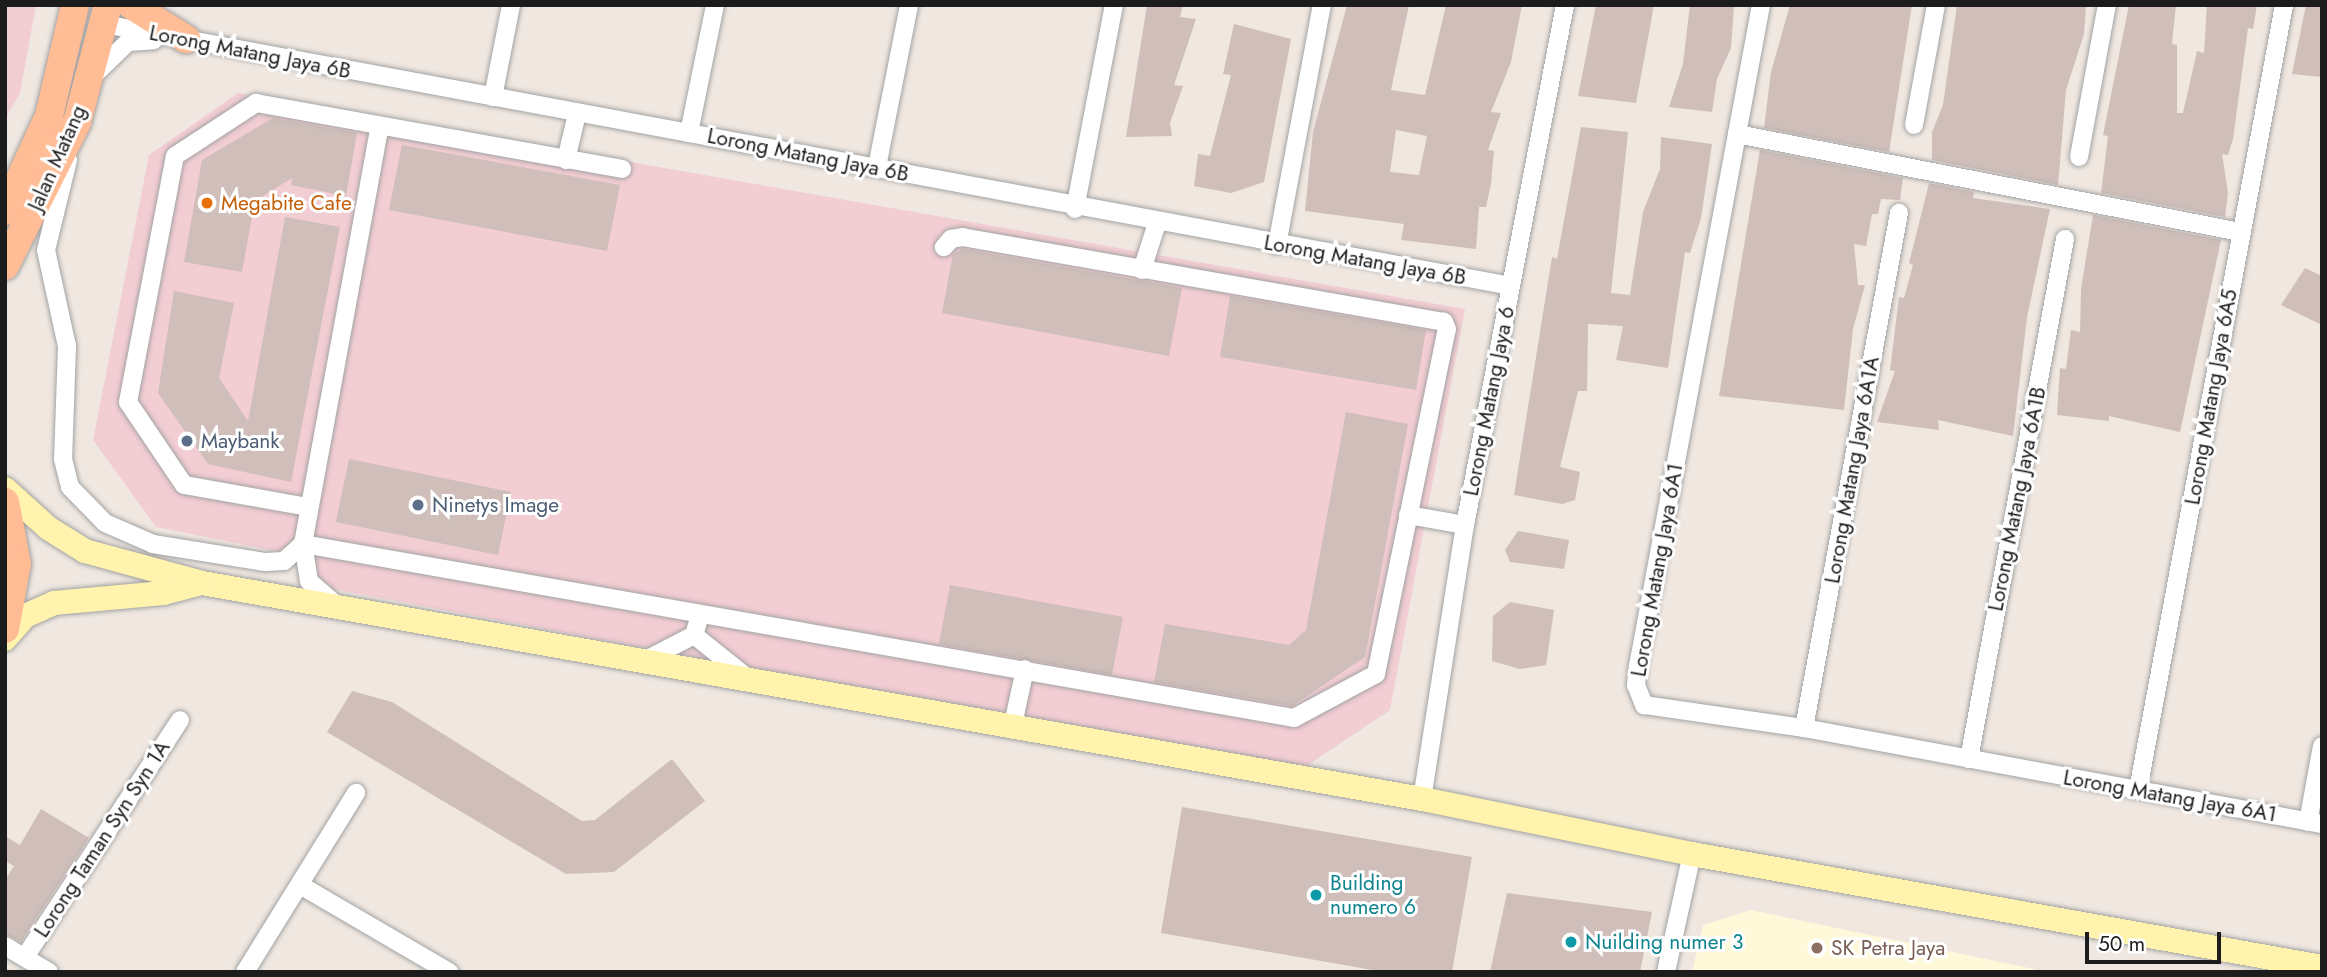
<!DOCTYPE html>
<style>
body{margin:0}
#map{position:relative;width:2327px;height:977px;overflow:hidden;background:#efe7e0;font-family:Jost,sans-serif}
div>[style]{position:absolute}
.commercial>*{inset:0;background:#f2cdd3}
.education>*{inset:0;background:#fff8d9}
.building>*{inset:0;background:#cfbeb9}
.roads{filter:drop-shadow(0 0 2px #a3a3a3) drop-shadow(0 0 2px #a3a3a3)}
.street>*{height:18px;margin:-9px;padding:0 9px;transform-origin:9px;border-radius:9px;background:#fff}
.secondary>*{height:24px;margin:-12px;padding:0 12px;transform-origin:12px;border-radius:12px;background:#fff3ae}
.primary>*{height:28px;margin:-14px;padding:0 14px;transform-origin:14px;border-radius:14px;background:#ffbc95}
.dots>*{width:19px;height:19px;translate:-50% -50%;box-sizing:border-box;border:4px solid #fff;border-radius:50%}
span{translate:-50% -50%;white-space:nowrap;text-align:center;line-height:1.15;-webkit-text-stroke:6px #fff;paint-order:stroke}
.street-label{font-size:21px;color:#1c1c1c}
.food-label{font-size:21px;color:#c56008}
.left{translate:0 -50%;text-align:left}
.service-label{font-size:21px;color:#4e5e75}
.culture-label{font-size:21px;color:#0d838f}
.education-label{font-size:21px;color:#785e54}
.frame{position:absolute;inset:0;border:7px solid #1c1c1c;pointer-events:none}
.scale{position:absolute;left:2085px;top:932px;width:136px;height:32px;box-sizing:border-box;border:4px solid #1c1c1c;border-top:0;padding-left:9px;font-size:21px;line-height:24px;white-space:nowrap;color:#1c1c1c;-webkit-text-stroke:5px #fff;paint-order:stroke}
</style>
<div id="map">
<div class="commercial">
<i style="clip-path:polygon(5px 5px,36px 5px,20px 93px,5px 119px)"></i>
<i style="clip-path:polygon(238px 93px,1465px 309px,1390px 710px,1299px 771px,322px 587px,280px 552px,156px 527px,93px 440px,149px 155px)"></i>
</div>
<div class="education">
<i style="clip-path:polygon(1751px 910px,2048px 972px,1692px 972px,1703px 925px)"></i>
</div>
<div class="building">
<i style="clip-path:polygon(1147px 5px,1183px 5px,1180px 17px,1196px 19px,1174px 85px,1183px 86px,1170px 123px,1172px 136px,1126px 137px)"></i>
<i style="clip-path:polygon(evenodd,1347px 5px,1409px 5px,1391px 90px,1425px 95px,1446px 5px,1522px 5px,1511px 62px,1491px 112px,1501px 113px,1488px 150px,1494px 151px,1491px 184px,1486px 207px,1479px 207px,1476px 249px,1401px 240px,1404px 224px,1305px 211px,1313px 132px,1347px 5px,1396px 130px,1427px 136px,1419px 175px,1390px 172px,1396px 130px)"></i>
<i style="clip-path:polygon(1596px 5px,1654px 5px,1636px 103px,1578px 96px)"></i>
<i style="clip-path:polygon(1690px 5px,1734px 5px,1731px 48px,1717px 79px,1712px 112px,1669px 107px,1683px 64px)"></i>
<i style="clip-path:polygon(1790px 5px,1912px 5px,1889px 152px,1764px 128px,1771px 72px)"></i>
<i style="clip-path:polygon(1957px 5px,2086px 5px,2084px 34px,2066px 90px,2058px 185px,1932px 160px,1932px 132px,1943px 105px)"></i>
<i style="clip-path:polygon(2129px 5px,2176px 5px,2172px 44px,2177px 45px,2177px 113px,2183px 113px,2197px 51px,2204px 53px,2207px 5px,2257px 5px,2253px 29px,2248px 28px,2233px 139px,2228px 155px,2222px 154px,2228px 193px,2225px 217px,2101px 193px,2108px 136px,2103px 135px)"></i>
<i style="clip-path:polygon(2306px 5px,2322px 5px,2322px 77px,2292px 74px)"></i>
<i style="clip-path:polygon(1234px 24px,1291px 39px,1264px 182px,1231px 193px,1194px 186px,1198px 154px,1210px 156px,1231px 75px,1223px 74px)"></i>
<i style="clip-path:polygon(273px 118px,357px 133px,346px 196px,291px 185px,292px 178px,242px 209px,253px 211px,242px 272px,184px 262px,202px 160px)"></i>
<i style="clip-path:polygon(1581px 127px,1628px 132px,1611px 293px,1630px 295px,1643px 212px,1660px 169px,1661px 137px,1712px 144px,1701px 218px,1690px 253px,1685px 252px,1668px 368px,1616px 360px,1623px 326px,1588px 324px,1587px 391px,1578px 391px,1560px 467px,1580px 472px,1575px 500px,1562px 504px,1514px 495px,1552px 257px,1557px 259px)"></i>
<i style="clip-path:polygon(402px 145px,620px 185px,607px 251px,389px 210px)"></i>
<i style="clip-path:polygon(1760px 150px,1903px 178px,1900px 200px,1881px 199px,1878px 214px,1872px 214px,1866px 246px,1854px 244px,1858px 285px,1865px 285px,1853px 329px,1844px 410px,1719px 396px)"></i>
<i style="clip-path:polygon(1929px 183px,1974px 192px,1973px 198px,2050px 209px,2027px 317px,2013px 436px,1938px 420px,1939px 430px,1877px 422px,1895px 371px,1890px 370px,1899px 297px,1904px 298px,1913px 265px,1909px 263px)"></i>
<i style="clip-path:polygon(2093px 215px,2221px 240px,2180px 432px,2109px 416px,2109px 421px,2057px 415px,2060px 368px,2066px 369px,2071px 330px,2080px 332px,2081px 289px)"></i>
<i style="clip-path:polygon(285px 217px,340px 227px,291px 482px,208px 464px,158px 393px,174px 291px,234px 303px,219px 378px,248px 421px)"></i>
<i style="clip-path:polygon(963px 249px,1182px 288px,1169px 356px,942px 313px,953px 254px)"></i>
<i style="clip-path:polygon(2305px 268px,2322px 276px,2322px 325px,2281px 305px)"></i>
<i style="clip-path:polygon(1230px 296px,1426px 330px,1416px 390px,1220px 357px)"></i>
<i style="clip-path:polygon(1346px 412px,1408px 424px,1365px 657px,1292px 706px,1154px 682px,1165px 624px,1289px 645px,1306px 630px)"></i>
<i style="clip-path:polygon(349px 459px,511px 492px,498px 555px,336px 522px)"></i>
<i style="clip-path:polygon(1518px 531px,1569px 540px,1564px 569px,1510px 562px,1505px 550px)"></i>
<i style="clip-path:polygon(950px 585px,1123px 617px,1112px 675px,939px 644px)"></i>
<i style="clip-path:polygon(1510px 602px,1554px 610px,1546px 665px,1520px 669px,1492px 661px,1493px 616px)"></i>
<i style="clip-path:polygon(352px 691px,392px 702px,582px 821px,595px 820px,672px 759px,705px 801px,614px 872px,566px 874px,327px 732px)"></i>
<i style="clip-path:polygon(1182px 807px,1472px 857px,1452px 972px,1384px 972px,1161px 933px)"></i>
<i style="clip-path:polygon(41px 809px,89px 838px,21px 942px,5px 934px,5px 880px,14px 866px,5px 861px,5px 836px,20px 845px)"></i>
<i style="clip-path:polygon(1507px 893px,1652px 912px,1640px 972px,1490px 972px)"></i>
</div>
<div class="roads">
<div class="street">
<i style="left:1761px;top:5px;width:672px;rotate:100.54deg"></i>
<i style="left:1638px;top:666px;width:19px;rotate:96deg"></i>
<i style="left:1636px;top:685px;width:22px;rotate:68deg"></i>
<i style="left:1644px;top:705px;width:162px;rotate:8.2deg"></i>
<i style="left:1804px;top:728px;width:527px;rotate:10.5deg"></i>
<i style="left:104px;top:24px;width:1431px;rotate:10.55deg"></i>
<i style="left:97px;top:72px;width:43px;rotate:-44.1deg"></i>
<i style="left:128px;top:42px;width:26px;rotate:-4deg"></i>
<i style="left:493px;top:97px;width:94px;rotate:-78.9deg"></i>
<i style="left:1914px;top:125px;width:122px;rotate:-79.6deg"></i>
<i style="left:689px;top:133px;width:131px;rotate:-78.5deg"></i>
<i style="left:1737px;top:134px;width:512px;rotate:11.02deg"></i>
<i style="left:2079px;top:157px;width:155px;rotate:-79.6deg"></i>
<i style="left:68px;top:160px;width:93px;rotate:103.7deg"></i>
<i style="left:46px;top:250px;width:98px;rotate:77.7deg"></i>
<i style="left:67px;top:346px;width:113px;rotate:92deg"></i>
<i style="left:63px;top:459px;width:29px;rotate:76deg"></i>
<i style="left:70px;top:487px;width:50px;rotate:45.8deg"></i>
<i style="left:105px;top:523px;width:52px;rotate:23.6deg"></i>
<i style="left:153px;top:544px;width:114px;rotate:9.1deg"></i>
<i style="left:266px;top:562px;width:18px;rotate:-3deg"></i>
<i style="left:284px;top:561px;width:25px;rotate:-42deg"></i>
<i style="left:566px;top:160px;width:47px;rotate:-76.6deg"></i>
<i style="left:877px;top:167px;width:165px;rotate:-78.8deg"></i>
<i style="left:1075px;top:209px;width:208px;rotate:-79.2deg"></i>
<i style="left:1277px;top:245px;width:244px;rotate:-79.4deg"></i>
<i style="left:1142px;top:270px;width:49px;rotate:-72.3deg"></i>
<i style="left:308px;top:507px;width:126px;rotate:-169.9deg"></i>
<i style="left:184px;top:485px;width:100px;rotate:-124deg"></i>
<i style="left:128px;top:402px;width:250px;rotate:-79.2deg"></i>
<i style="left:175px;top:156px;width:97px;rotate:-33.2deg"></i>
<i style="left:256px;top:103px;width:372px;rotate:10.2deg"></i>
<i style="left:1408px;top:515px;width:58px;rotate:10deg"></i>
<i style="left:303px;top:544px;width:1006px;rotate:9.96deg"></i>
<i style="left:1294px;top:718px;width:93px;rotate:-28.2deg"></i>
<i style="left:1376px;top:674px;width:352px;rotate:-78.4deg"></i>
<i style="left:1447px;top:329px;width:8px;rotate:-113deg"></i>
<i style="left:1444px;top:322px;width:488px;rotate:-170deg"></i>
<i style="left:963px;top:237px;width:12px;rotate:171deg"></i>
<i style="left:951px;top:239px;width:11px;rotate:131deg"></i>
<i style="left:334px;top:603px;width:33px;rotate:-139deg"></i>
<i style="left:309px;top:581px;width:37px;rotate:-99deg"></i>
<i style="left:303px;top:544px;width:425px;rotate:-79.6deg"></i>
<i style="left:694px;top:635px;width:70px;rotate:38.7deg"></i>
<i style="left:644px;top:661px;width:56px;rotate:-27.5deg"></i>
<i style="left:694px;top:635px;width:21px;rotate:-73deg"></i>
<i style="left:1804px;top:728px;width:524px;rotate:-79.55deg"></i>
<i style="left:1012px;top:729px;width:61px;rotate:-77.8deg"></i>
<i style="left:1969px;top:759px;width:529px;rotate:-79.54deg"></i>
<i style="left:2138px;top:790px;width:798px;rotate:-79.46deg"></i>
<i style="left:1422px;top:799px;width:277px;rotate:-81.1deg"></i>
<i style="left:1465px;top:525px;width:530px;rotate:-79.11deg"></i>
<i style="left:2308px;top:822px;width:77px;rotate:-79.6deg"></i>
<i style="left:300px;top:885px;width:173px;rotate:30.3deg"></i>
<i style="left:5px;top:946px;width:51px;rotate:30.6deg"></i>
<i style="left:25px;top:957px;width:283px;rotate:-56.8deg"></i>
<i style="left:245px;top:972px;width:211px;rotate:-58.2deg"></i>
<i style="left:1666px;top:972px;width:121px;rotate:-77.6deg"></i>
</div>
<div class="secondary">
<i style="left:5px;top:489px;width:58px;rotate:42.2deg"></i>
<i style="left:48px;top:528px;width:44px;rotate:31.9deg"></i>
<i style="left:85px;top:551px;width:121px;rotate:15.3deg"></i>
<i style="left:202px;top:583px;width:1239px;rotate:10.04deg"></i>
<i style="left:1422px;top:799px;width:276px;rotate:11.5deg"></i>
<i style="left:1692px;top:854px;width:640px;rotate:10.17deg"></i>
<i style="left:5px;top:639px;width:30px;rotate:-49deg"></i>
<i style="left:25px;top:616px;width:32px;rotate:-24deg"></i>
<i style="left:54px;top:603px;width:110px;rotate:-5.2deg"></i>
<i style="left:164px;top:593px;width:39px;rotate:-15deg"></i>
</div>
<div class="primary">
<i style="left:131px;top:5px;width:65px;rotate:31.7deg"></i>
<i style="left:5px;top:211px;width:105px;rotate:-65.1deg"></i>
<i style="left:49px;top:116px;width:114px;rotate:-76.8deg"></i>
<i style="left:5px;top:266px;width:161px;rotate:-63.4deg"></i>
<i style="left:77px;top:122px;width:121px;rotate:-75.2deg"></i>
<i style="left:5px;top:502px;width:63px;rotate:79deg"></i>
<i style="left:17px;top:564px;width:66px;rotate:100.5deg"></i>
</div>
</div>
<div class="dots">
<i style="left:207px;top:203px;background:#e8710a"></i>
<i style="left:187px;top:441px;background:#5c6f8a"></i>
<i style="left:418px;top:505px;background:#5c6f8a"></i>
<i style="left:1316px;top:895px;background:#0f9aa8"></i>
<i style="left:1571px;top:942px;background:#0f9aa8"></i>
<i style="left:1817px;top:948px;background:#8d6e63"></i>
</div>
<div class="street-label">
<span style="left:250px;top:52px;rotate:11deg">Lorong Matang Jaya 6B</span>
<span style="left:808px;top:155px;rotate:11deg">Lorong Matang Jaya 6B</span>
<span style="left:57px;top:158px;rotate:-66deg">Jalan Matang</span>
<span style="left:1365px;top:260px;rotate:10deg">Lorong Matang Jaya 6B</span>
<span style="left:2211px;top:397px;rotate:-80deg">Lorong Matang Jaya 6A5</span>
<span style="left:1489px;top:401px;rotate:-79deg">Lorong Matang Jaya 6</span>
<span style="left:1852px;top:470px;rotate:-80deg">Lorong Matang Jaya 6A1A</span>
<span style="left:2017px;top:499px;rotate:-79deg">Lorong Matang Jaya 6A1B</span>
<span style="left:1657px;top:570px;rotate:-80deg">Lorong Matang Jaya 6A1</span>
<span style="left:2170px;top:796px;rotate:10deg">Lorong Matang Jaya 6A1</span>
<span style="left:102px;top:839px;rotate:-57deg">Lorong Taman Syn Syn 1A</span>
</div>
<div class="food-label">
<span class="left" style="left:221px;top:203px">Megabite Cafe</span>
</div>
<div class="service-label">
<span class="left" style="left:201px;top:441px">Maybank</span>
<span class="left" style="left:432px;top:505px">Ninetys Image</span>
</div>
<div class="culture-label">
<span class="left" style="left:1330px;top:895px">Building<br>numero 6</span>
<span class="left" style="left:1585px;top:942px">Nuilding numer 3</span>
</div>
<div class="education-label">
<span class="left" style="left:1831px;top:948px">SK Petra Jaya</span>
</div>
<div class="frame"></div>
<div class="scale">50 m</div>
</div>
